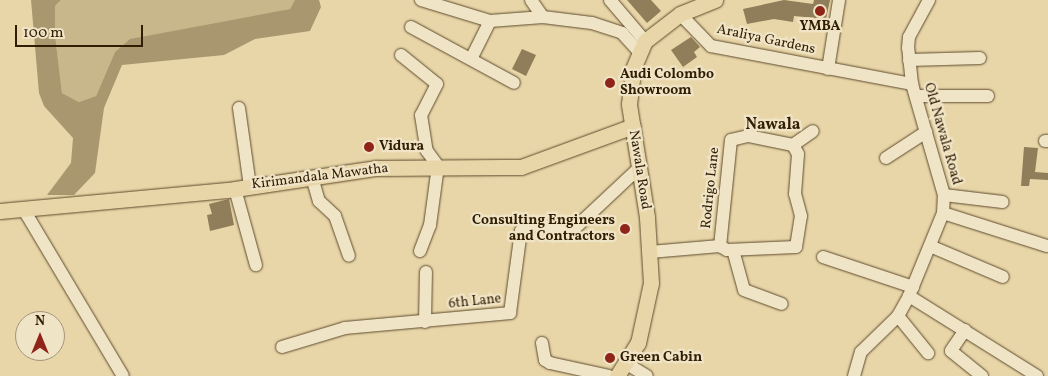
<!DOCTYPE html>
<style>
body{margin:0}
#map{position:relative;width:1048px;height:376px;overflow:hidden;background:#e8d6a8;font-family:Vollkorn,serif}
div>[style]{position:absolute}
.green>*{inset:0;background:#c9b78c}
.water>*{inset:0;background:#a99770}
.building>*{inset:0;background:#907d59}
.roads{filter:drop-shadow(0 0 1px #5e4b2d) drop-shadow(0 0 1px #5e4b2d)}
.minor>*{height:12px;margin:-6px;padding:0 6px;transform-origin:6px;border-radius:6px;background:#f0e4c6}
.major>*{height:15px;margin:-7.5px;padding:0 7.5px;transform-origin:7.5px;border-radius:7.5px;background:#e8d6a8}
.dots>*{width:14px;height:14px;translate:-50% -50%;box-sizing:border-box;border:2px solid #f0e4c6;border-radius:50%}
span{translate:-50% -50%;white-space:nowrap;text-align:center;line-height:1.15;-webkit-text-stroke:4.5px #f0e4c6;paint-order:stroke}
.poi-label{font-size:14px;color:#301d04;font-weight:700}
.left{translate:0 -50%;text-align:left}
.right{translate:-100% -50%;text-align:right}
.street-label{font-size:14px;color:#301d04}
.quarter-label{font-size:16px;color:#301d04;font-weight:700}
.north{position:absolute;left:15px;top:311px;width:50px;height:50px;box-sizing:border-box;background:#f0e4c6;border:1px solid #a39478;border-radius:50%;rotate:0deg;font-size:14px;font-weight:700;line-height:20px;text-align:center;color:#301d04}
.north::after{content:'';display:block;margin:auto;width:18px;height:22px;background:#8f2418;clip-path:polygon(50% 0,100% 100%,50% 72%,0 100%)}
.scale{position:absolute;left:15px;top:25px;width:128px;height:22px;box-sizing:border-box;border:2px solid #301d04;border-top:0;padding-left:6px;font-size:15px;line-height:18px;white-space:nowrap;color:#301d04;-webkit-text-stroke:4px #f0e4c6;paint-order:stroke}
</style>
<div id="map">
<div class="green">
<i style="clip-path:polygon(61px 0,295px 0,295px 1px,290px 9px,115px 52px,96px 96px,79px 102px,62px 93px,55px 35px,55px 6px)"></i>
</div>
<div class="water">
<i style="clip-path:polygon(31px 0,61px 0,55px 6px,55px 35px,62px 93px,79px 102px,96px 96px,115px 52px,130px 39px,290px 9px,295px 0,319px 0,321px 7px,310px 31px,255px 39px,224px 55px,122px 65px,104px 108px,95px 173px,74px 195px,47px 195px,71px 163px,73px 138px,44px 106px,39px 93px)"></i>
</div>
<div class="building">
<i style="clip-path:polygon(627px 0,651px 0,661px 11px,647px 23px)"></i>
<i style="clip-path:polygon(784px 0,813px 4px,814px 0,830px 0,826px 19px,794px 16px,793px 22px,774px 19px,747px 24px,743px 9px)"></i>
<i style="clip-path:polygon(691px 37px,700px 47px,694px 52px,697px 57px,683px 67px,671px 50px)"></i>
<i style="clip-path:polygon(522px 49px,536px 55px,526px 76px,512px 69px)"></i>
<i style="clip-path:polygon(1024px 147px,1038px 148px,1035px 172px,1048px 173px,1048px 180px,1030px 179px,1029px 186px,1021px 186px)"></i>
<i style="clip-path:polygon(229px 199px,234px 225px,210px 231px,207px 215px,212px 214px,209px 204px)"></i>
</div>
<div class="roads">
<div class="minor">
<i style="left:421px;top:0;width:72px;rotate:16.9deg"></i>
<i style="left:490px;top:21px;width:53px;rotate:-4.3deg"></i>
<i style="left:531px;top:0;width:21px;rotate:55deg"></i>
<i style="left:543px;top:17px;width:49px;rotate:7deg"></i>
<i style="left:592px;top:23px;width:32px;rotate:18deg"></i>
<i style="left:622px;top:33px;width:25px;rotate:48deg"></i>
<i style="left:610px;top:0;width:54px;rotate:49.5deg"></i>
<i style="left:680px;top:14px;width:45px;rotate:45.9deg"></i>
<i style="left:711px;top:46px;width:205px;rotate:10.7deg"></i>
<i style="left:411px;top:27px;width:117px;rotate:28.5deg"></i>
<i style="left:401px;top:55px;width:46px;rotate:38.9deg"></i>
<i style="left:437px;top:84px;width:35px;rotate:117deg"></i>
<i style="left:421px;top:115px;width:36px;rotate:81deg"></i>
<i style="left:427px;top:151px;width:19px;rotate:54deg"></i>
<i style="left:438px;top:166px;width:60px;rotate:97.7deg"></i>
<i style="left:430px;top:225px;width:28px;rotate:111deg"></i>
<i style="left:472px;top:57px;width:40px;rotate:-63.4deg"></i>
<i style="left:909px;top:60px;width:71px;rotate:-1.6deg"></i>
<i style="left:828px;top:69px;width:70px;rotate:-80.9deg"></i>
<i style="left:916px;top:96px;width:72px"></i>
<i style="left:239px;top:108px;width:79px;rotate:82deg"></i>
<i style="left:1045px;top:141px;width:3px"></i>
<i style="left:793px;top:145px;width:24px;rotate:-35deg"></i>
<i style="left:886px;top:158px;width:48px;rotate:-33deg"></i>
<i style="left:312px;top:177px;width:25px;rotate:74deg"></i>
<i style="left:319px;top:201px;width:22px;rotate:43deg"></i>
<i style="left:335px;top:216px;width:42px;rotate:70.7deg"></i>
<i style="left:235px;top:189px;width:79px;rotate:74.6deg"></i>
<i style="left:944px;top:195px;width:59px;rotate:6.8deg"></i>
<i style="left:24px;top:210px;width:193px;rotate:59.2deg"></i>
<i style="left:943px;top:213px;width:109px;rotate:17.6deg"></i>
<i style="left:930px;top:246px;width:79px;rotate:23deg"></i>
<i style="left:733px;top:250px;width:41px;rotate:74.6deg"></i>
<i style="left:744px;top:290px;width:40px;rotate:20.2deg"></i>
<i style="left:650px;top:252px;width:70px;rotate:-4.9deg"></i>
<i style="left:720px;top:246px;width:8px;rotate:30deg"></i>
<i style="left:727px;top:250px;width:69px;rotate:-2.5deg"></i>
<i style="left:796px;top:247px;width:31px;rotate:-81deg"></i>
<i style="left:801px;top:216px;width:23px;rotate:-105deg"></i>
<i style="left:795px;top:194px;width:40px;rotate:-85.7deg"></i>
<i style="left:798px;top:154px;width:10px;rotate:-119deg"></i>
<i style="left:793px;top:145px;width:46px;rotate:-168.7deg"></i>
<i style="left:748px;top:136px;width:17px;rotate:167deg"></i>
<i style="left:731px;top:140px;width:107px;rotate:95.9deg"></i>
<i style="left:823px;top:257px;width:95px;rotate:18.4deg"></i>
<i style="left:909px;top:296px;width:151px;rotate:32deg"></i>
<i style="left:898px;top:316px;width:48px;rotate:51deg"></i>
<i style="left:425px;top:322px;width:50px;rotate:-88.9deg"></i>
<i style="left:965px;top:330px;width:25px;rotate:124deg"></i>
<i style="left:951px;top:351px;width:40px;rotate:39deg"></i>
<i style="left:542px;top:343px;width:17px;rotate:80deg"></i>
<i style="left:545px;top:360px;width:6px;rotate:31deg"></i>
<i style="left:550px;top:363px;width:60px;rotate:12.4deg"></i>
<i style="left:282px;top:347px;width:66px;rotate:-16.8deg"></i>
<i style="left:345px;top:328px;width:166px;rotate:-5.2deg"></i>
<i style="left:510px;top:313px;width:83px;rotate:-82.4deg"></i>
<i style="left:521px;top:231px;width:16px;rotate:-22deg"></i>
<i style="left:536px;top:225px;width:28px;rotate:10deg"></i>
<i style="left:564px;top:230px;width:11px;rotate:-10deg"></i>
<i style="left:575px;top:228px;width:86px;rotate:-43.1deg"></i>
<i style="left:627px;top:364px;width:23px;rotate:31deg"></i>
<i style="left:854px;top:376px;width:25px;rotate:-74deg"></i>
<i style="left:861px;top:352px;width:52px;rotate:-44.2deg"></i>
<i style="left:898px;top:316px;width:23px;rotate:-61deg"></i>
<i style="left:909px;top:296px;width:90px;rotate:-67.7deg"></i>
<i style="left:943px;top:213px;width:18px;rotate:-87deg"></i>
<i style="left:944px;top:195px;width:116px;rotate:-106.1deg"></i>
<i style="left:912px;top:84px;width:36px;rotate:-96deg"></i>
<i style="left:908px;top:48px;width:11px;rotate:-85deg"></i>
<i style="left:909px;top:37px;width:42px;rotate:-61.6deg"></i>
</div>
<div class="major">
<i style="left:0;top:211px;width:236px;rotate:-5.3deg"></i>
<i style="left:235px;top:189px;width:143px;rotate:-8.5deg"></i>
<i style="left:376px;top:168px;width:145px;rotate:-0.4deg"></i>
<i style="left:521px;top:167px;width:119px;rotate:-20.1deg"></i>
<i style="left:617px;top:376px;width:39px;rotate:-58deg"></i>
<i style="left:638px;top:343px;width:61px;rotate:-77.8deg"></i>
<i style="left:651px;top:283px;width:66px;rotate:-93.5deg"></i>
<i style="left:647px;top:217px;width:114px;rotate:-99.1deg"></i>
<i style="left:629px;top:104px;width:35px;rotate:-83deg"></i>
<i style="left:633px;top:69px;width:30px;rotate:-67deg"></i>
<i style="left:645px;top:41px;width:44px;rotate:-37.6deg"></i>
<i style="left:680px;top:14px;width:38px;rotate:-22deg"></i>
</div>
</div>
<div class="dots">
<i style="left:820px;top:11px;background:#8f2418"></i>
<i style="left:610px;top:83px;background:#8f2418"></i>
<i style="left:369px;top:147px;background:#8f2418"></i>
<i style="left:625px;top:229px;background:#8f2418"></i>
<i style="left:610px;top:358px;background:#8f2418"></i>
</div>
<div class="poi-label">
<span style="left:820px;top:27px">YMBA</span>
<span class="left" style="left:620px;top:83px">Audi Colombo<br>Showroom</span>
<span class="left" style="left:379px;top:147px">Vidura</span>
<span class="right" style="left:615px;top:229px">Consulting Engineers<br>and Contractors</span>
<span class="left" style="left:620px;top:358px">Green Cabin</span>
</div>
<div class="street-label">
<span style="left:766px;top:40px;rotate:12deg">Araliya Gardens</span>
<span style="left:942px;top:134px;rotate:74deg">Old Nawala Road</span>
<span style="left:639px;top:170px;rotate:81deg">Nawala Road</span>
<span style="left:320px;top:177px;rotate:-7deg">Kirimandala Mawatha</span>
<span style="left:711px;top:188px;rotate:-84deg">Rodrigo Lane</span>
<span style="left:475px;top:302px;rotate:-6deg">6th Lane</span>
</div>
<div class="quarter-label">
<span style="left:773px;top:125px">Nawala</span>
</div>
<div class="north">N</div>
<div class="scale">100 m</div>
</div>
